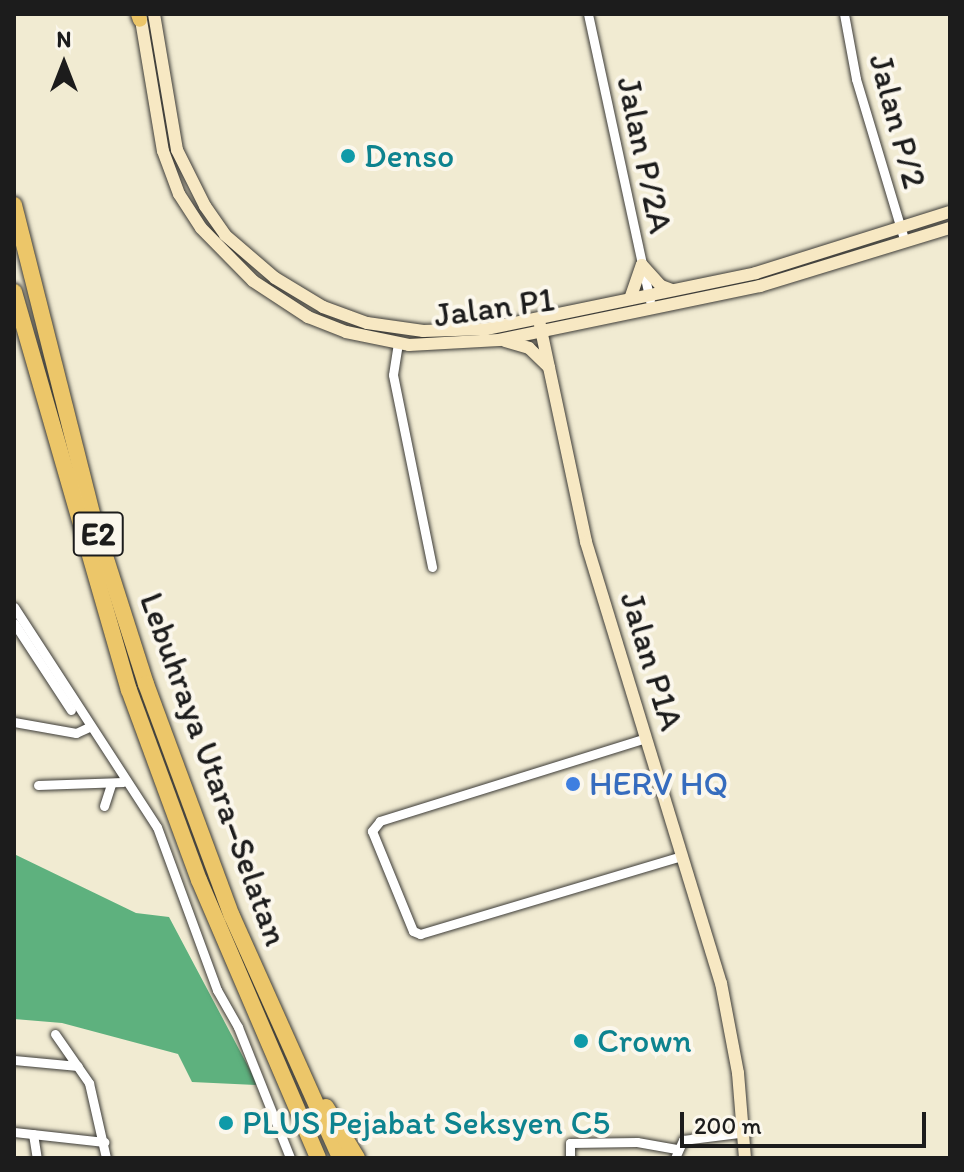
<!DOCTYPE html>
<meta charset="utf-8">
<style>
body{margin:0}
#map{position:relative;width:964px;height:1172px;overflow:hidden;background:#f1ebd2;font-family:Itim,sans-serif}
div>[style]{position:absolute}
.forest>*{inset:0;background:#5eb17e}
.roads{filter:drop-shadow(0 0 2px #3c3b37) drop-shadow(0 0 2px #3c3b37)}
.street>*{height:9px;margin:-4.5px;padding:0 4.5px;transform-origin:4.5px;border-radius:4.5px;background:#fff}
.secondary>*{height:12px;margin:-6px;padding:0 6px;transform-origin:6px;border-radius:6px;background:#f7e8c3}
.primary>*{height:14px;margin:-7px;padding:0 7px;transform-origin:7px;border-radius:7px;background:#ecc669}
.highway>*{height:16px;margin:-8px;padding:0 8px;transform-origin:8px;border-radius:8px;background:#ecc669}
.dots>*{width:22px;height:22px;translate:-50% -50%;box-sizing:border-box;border:4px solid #fbf7ec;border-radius:50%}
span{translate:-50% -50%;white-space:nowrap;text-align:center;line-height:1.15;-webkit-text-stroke:8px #fbf7ec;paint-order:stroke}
.shield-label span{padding:2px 6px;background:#fbf7ec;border:2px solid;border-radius:6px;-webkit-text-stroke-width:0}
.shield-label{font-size:32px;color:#1c1c1c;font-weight:700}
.street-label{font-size:34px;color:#1c1c1c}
.culture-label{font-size:34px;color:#0d838f}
.left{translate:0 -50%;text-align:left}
.shop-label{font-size:34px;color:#366cbe}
.frame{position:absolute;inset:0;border:16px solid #1c1c1c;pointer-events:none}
.north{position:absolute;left:24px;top:24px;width:80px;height:80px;-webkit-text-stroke:6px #fbf7ec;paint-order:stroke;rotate:0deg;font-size:22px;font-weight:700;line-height:32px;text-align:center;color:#1c1c1c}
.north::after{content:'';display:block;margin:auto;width:28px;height:36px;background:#1c1c1c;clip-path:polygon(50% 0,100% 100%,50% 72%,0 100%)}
.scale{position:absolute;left:680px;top:1112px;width:246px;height:36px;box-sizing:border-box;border:4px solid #1c1c1c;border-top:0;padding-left:10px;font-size:24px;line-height:28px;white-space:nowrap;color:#1c1c1c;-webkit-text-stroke:6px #fbf7ec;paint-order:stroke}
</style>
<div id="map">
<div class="forest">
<i style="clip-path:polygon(14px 854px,136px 913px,169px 917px,258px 1085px,192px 1082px,178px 1054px,62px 1023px,14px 1019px)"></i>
</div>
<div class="roads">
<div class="street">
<i style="left:588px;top:14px;width:293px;rotate:77.8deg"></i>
<i style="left:844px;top:14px;width:66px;rotate:79.5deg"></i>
<i style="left:856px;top:79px;width:170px;rotate:73.3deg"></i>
<i style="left:398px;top:343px;width:32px;rotate:99deg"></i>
<i style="left:393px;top:375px;width:196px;rotate:78.5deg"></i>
<i style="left:14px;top:607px;width:262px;rotate:57deg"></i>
<i style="left:157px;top:827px;width:174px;rotate:69.8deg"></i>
<i style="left:217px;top:990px;width:43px;rotate:60.4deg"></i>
<i style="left:238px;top:1027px;width:141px;rotate:68.3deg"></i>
<i style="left:14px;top:623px;width:104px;rotate:56.8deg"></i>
<i style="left:14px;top:722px;width:63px;rotate:10.1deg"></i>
<i style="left:76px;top:733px;width:14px;rotate:-25deg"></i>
<i style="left:646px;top:738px;width:279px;rotate:162.7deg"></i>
<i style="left:380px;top:821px;width:13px;rotate:129deg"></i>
<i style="left:372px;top:831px;width:108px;rotate:67.7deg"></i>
<i style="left:413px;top:931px;width:8px;rotate:23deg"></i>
<i style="left:420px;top:934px;width:273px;rotate:-16.6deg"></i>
<i style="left:38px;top:785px;width:85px;rotate:-2deg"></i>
<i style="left:104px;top:806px;width:23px;rotate:-72deg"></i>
<i style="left:55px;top:1034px;width:60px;rotate:55.2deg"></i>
<i style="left:89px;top:1083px;width:77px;rotate:77.2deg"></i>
<i style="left:14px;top:1060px;width:64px;rotate:5.4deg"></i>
<i style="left:14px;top:1132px;width:91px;rotate:6.3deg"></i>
<i style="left:33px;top:1134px;width:24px;rotate:81deg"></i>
<i style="left:570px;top:1158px;width:15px;rotate:-90deg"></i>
<i style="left:570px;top:1143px;width:67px;rotate:-0.9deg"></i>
<i style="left:637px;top:1142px;width:40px;rotate:10deg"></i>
<i style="left:675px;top:1158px;width:20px;rotate:-66deg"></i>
<i style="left:683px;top:1140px;width:64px;rotate:-7.2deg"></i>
</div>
<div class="secondary">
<i style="left:140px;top:14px;width:139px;rotate:80.5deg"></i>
<i style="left:163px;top:151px;width:46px;rotate:69.6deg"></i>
<i style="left:179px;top:194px;width:40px;rotate:57.1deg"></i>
<i style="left:201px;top:228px;width:74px;rotate:45.5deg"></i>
<i style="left:253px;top:281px;width:66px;rotate:33.2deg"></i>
<i style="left:308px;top:317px;width:41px;rotate:21.5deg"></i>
<i style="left:346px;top:332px;width:64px;rotate:11.7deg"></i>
<i style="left:409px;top:345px;width:90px;rotate:-3.2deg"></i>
<i style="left:499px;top:340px;width:267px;rotate:-11.7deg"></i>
<i style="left:760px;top:286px;width:199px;rotate:-17deg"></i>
<i style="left:154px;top:14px;width:138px;rotate:80.4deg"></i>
<i style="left:177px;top:150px;width:63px;rotate:63.4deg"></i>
<i style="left:205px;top:206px;width:35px;rotate:55deg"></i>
<i style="left:225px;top:235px;width:66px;rotate:40.7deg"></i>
<i style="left:275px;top:278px;width:56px;rotate:31.1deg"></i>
<i style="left:323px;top:307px;width:47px;rotate:20deg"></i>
<i style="left:367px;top:323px;width:57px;rotate:8.1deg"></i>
<i style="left:423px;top:331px;width:63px;rotate:-1.8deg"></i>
<i style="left:486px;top:329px;width:276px;rotate:-11.7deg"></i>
<i style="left:756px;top:273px;width:203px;rotate:-17.5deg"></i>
<i style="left:642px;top:265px;width:28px;rotate:48deg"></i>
<i style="left:661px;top:286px;width:12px;rotate:20deg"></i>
<i style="left:630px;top:299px;width:36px;rotate:-71deg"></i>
<i style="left:540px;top:325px;width:222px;rotate:78deg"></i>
<i style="left:586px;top:542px;width:461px;rotate:73deg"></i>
<i style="left:721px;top:983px;width:92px;rotate:79.3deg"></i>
<i style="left:738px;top:1073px;width:85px;rotate:85.3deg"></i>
<i style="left:505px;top:341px;width:25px;rotate:16deg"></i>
<i style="left:529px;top:348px;width:28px;rotate:44deg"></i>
</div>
<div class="primary">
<i style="left:138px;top:14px;width:6px;rotate:72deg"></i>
</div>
<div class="highway">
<i style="left:14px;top:205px;width:323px;rotate:75.8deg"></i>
<i style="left:93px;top:518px;width:174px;rotate:72.3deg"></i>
<i style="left:146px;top:684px;width:247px;rotate:69.7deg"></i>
<i style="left:232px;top:916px;width:265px;rotate:65.9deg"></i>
<i style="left:14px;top:292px;width:414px;rotate:73.9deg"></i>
<i style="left:129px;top:690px;width:202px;rotate:69.8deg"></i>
<i style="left:199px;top:880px;width:302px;rotate:66.8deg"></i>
<i style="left:326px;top:1107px;width:60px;rotate:58.7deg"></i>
</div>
</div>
<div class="dots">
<i style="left:348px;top:156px;background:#0f9aa8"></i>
<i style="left:573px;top:784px;background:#3f7fe0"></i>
<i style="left:581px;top:1041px;background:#0f9aa8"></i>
<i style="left:226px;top:1123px;background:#0f9aa8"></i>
</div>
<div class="shield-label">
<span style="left:98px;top:534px">E2</span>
</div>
<div class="street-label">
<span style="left:898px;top:121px;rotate:75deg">Jalan P/2</span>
<span style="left:645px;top:155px;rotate:78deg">Jalan P/2A</span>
<span style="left:494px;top:307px;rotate:-8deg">Jalan P1</span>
<span style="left:652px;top:661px;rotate:73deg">Jalan P1A</span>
<span style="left:214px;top:769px;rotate:70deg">Lebuhraya Utara–Selatan</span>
</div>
<div class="culture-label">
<span class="left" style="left:364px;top:156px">Denso</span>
<span class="left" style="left:597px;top:1041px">Crown</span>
<span class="left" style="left:242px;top:1123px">PLUS Pejabat Seksyen C5</span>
</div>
<div class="shop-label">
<span class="left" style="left:589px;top:784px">HERV HQ</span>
</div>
<div class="frame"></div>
<div class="north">N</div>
<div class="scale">200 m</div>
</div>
